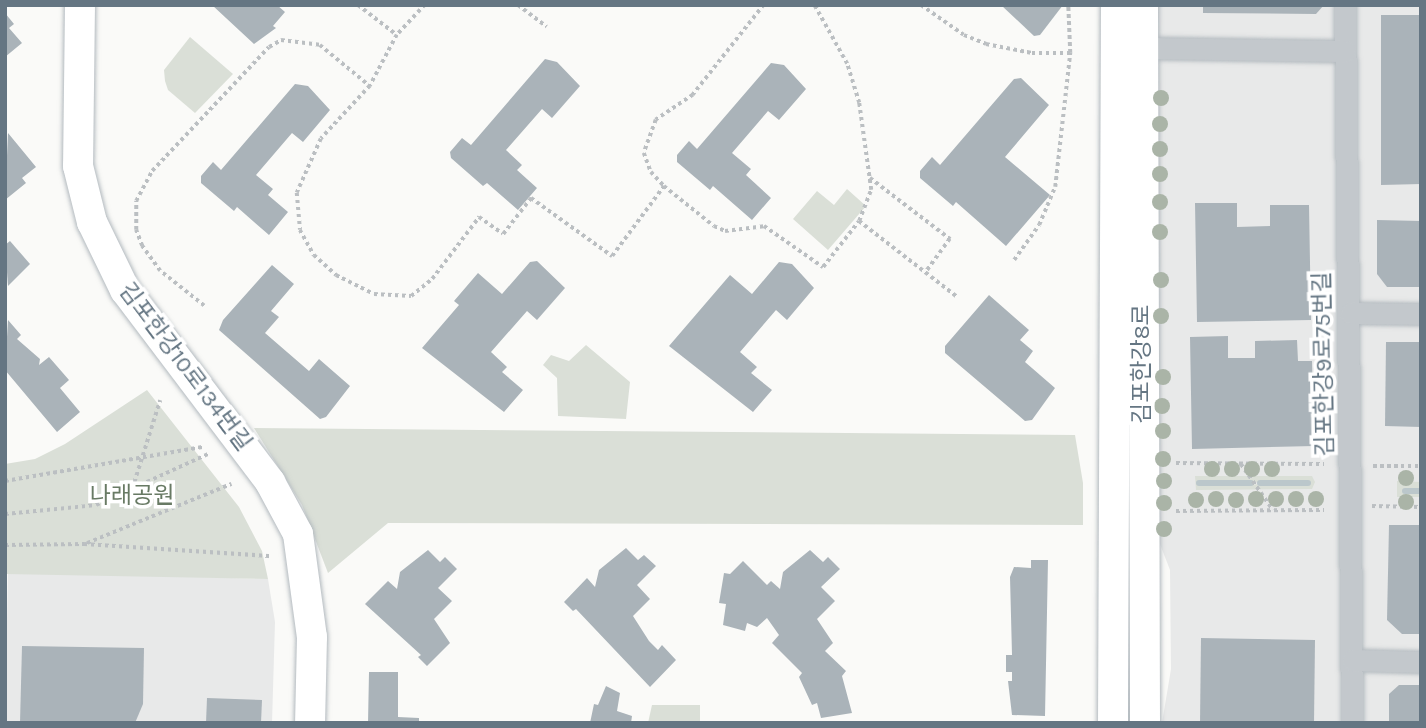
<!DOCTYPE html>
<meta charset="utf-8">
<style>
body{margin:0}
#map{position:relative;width:1426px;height:728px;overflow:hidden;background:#fafaf8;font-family:Karla,"Noto Sans KR",sans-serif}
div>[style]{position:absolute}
.built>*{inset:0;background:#e8e9e9}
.green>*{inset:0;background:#dadfd7}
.stream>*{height:6px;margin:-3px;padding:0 3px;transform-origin:3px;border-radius:3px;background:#bbc7cb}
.building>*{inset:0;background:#aab3b9}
.path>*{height:3.5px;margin-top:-1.75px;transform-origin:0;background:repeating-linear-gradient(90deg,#bbbfc2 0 3.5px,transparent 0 7px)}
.roads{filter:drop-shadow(0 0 2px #b3babf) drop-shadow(0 0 2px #b3babf)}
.street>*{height:21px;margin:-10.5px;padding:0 10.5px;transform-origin:10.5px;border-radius:10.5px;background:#c3c8cc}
.secondary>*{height:30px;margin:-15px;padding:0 15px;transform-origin:15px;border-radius:15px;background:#fff}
.trees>*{width:16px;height:16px;margin:-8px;border-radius:50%;background:#aab4a7}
span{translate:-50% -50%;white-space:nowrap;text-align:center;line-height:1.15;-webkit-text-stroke:7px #fff;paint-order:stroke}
.street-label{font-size:23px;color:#657683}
.park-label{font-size:23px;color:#687a64}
.frame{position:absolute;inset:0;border:7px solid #657683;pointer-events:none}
</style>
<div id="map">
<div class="built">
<i style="clip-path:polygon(1158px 5px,1421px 5px,1421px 723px,1162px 723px,1171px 669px,1170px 570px,1158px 539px)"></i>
<i style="clip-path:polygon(8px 571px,268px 579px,275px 622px,272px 723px,5px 723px)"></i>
</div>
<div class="green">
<i style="clip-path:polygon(190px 37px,233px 74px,195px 113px,168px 90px,165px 81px,164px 70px)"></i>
<i style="clip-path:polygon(847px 189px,866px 206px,828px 250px,793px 219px,817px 191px,834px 205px)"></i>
<i style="clip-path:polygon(586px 345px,630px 382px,626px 419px,558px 416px,557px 378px,543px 365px,551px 355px,569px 361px)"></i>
<i style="clip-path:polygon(147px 390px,239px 507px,262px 551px,268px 579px,5px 574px,5px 464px,35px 459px,65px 444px)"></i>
<i style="clip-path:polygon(254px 428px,1075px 435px,1083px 483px,1083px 525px,388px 523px,328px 573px,302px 505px)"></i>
<i style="clip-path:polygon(evenodd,1195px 476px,1312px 476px,1315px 482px,1312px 489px,1196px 490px,1195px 476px,1199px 483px,1308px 481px,1308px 484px,1200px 485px,1199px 483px)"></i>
<i style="clip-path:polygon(1397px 481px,1421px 482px,1421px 489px,1405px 491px,1421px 492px,1421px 497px,1397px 497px)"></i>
<i style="clip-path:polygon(652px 705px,700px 705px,700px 723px,648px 723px)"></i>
</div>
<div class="stream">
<i style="left:1199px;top:483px;width:52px"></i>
<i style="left:1260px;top:483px;width:48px"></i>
<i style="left:1405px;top:491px;width:16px"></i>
</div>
<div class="building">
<i style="clip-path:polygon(212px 5px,277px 5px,285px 12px,273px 26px,276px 28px,254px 44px)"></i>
<i style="clip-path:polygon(1001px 5px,1063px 5px,1040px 35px,1034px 36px)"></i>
<i style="clip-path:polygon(1203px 5px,1324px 5px,1316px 14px,1203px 13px)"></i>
<i style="clip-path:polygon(5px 13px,14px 24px,9px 28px,22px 43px,5px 57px)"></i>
<i style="clip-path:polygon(1381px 15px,1421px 15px,1421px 184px,1381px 185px)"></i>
<i style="clip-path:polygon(545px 59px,557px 62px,580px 86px,552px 118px,542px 109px,506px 150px,522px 165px,517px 170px,537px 188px,518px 210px,487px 183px,483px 186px,451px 158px,450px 152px,462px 138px,471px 145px)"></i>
<i style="clip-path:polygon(771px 63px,784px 65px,806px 89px,779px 120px,768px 111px,732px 153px,751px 169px,746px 175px,771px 198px,752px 220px,713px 186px,710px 190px,677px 162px,677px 155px,689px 141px,697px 149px)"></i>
<i style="clip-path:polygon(1021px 78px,1049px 105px,1005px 157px,1050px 195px,1006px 246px,956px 202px,953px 206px,920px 178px,920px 171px,932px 157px,940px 165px,1014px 79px)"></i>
<i style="clip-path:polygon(295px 84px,308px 86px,330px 110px,303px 142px,292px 133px,256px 175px,273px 189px,268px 195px,288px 212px,269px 235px,237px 207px,234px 211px,201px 183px,201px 176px,213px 162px,221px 170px)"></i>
<i style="clip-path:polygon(8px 133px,36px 167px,22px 178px,26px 183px,5px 200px)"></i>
<i style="clip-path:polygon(1195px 203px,1237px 203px,1237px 227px,1270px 226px,1270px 205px,1309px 205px,1311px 320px,1197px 322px)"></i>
<i style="clip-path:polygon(1377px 220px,1421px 221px,1421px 287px,1387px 287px,1377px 274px)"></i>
<i style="clip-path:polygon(10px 241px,30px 264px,8px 286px,5px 245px)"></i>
<i style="clip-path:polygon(537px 261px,565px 288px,537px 320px,527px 311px,491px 352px,507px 367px,502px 372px,523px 390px,504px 412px,422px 348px,459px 305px,454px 301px,478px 273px,502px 294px,530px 262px)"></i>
<i style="clip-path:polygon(779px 262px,792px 264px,814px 288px,787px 320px,776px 310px,740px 352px,757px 367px,751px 373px,772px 390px,753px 412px,669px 346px,730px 275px,752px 294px)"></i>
<i style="clip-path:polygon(272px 265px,294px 284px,271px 311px,279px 317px,265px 333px,309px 371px,319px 359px,350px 386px,326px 417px,320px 419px,219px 330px,223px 320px)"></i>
<i style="clip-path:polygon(989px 295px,1029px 330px,1020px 340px,1033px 351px,1025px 362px,1055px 388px,1032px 420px,1025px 421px,945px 353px,945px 346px)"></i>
<i style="clip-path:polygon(8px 320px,21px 335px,17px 339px,40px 359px,39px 365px,49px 357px,69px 380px,60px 388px,80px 412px,57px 432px,5px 370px)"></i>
<i style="clip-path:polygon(1228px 336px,1228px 358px,1255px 358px,1255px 341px,1297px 340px,1298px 361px,1312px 361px,1314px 446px,1192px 449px,1190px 337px)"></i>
<i style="clip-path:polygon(1386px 342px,1421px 342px,1421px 427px,1385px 426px)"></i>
<i style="clip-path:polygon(1389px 525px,1421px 525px,1421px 634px,1402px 634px,1387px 620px)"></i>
<i style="clip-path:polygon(626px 548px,638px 560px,644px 555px,656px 566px,637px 585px,650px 599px,633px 616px,649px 641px,658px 650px,662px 645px,676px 660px,650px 687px,576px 609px,573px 611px,564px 602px,587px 578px,595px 587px,599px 570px)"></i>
<i style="clip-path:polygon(428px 550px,440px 562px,445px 557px,457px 569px,438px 588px,452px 601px,434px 619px,450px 643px,427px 666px,418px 657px,421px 655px,365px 604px,388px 581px,397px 589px,400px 572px)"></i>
<i style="clip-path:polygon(810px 550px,823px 562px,828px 557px,840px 569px,821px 587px,835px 601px,817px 619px,833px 643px,825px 651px,846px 671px,842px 676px,852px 713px,821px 718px,817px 703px,812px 705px,799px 677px,802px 673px,772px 643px,779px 635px,767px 618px,757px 627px,747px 623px,745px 631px,723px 625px,726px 604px,719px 603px,724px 573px,730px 574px,743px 561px,767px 585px,771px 581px,780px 589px,783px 572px)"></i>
<i style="clip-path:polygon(1031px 560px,1048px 560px,1045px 716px,1012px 715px,1008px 681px,1012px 681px,1012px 672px,1006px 672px,1006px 655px,1012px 655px,1010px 577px,1014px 567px,1031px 568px)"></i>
<i style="clip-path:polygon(1201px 638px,1315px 640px,1314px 723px,1200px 723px)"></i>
<i style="clip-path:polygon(22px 646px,144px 648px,143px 704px,135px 723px,20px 723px)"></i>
<i style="clip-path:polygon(369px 672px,398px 672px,398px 717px,419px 718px,419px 723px,368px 723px)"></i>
<i style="clip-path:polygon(1399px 685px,1421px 685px,1421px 723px,1389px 723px,1389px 694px)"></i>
<i style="clip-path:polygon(606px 686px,620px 693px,617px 711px,632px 716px,631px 723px,590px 723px,594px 704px,598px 705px)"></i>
<i style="clip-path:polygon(207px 698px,262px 700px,261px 723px,206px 723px)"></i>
</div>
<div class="path">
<i style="left:358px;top:5px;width:49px;rotate:37.6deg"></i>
<i style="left:425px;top:5px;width:41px;rotate:133deg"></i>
<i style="left:397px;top:35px;width:58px;rotate:117.9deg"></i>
<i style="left:370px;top:86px;width:72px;rotate:132.8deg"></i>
<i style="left:321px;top:139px;width:59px;rotate:114deg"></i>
<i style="left:297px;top:193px;width:37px;rotate:85deg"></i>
<i style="left:300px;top:230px;width:29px;rotate:61deg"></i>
<i style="left:314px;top:255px;width:30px;rotate:42deg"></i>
<i style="left:336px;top:275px;width:42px;rotate:26.6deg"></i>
<i style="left:374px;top:294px;width:37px;rotate:3deg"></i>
<i style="left:411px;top:296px;width:27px;rotate:-39deg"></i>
<i style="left:432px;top:279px;width:78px;rotate:-52.8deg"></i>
<i style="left:479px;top:217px;width:29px;rotate:35deg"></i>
<i style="left:503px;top:234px;width:46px;rotate:-52.1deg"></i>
<i style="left:531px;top:198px;width:100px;rotate:35.6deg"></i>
<i style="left:612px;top:256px;width:87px;rotate:-53.4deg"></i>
<i style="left:518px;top:5px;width:36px;rotate:37deg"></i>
<i style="left:764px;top:5px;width:115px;rotate:128.3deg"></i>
<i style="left:693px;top:95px;width:45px;rotate:146deg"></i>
<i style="left:656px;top:120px;width:35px;rotate:110deg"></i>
<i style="left:644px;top:153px;width:20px;rotate:70deg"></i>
<i style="left:651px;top:172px;width:19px;rotate:47deg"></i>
<i style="left:664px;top:186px;width:64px;rotate:38.7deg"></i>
<i style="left:714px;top:226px;width:12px;rotate:24deg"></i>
<i style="left:725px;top:231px;width:39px;rotate:-7deg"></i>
<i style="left:764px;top:226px;width:72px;rotate:34.8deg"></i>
<i style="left:823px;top:267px;width:58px;rotate:-52deg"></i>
<i style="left:859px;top:221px;width:33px;rotate:-69deg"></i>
<i style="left:871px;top:190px;width:88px;rotate:-97.9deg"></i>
<i style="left:859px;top:103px;width:41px;rotate:-107.1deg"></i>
<i style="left:847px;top:64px;width:68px;rotate:-119.2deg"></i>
<i style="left:921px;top:5px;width:52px;rotate:34.9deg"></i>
<i style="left:964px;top:35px;width:24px;rotate:22deg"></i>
<i style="left:986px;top:44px;width:47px;rotate:11.1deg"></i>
<i style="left:1032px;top:53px;width:38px"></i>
<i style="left:870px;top:178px;width:101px;rotate:37.3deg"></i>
<i style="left:950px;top:239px;width:41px;rotate:126deg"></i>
<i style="left:859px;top:221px;width:123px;rotate:37.7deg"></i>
<i style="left:1014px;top:260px;width:43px;rotate:-54.5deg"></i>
<i style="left:1039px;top:225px;width:41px;rotate:-67.2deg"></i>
<i style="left:1055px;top:187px;width:135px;rotate:-83.6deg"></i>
<i style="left:1070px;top:53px;width:48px;rotate:-92.4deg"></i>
<i style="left:204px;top:306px;width:56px;rotate:-141.5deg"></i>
<i style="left:160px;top:271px;width:31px;rotate:-126deg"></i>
<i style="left:142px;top:246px;width:17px;rotate:-111deg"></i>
<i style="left:136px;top:230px;width:29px;rotate:-90deg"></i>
<i style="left:136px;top:201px;width:34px;rotate:-62deg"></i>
<i style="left:152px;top:171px;width:170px;rotate:-46.7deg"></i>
<i style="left:269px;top:47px;width:14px;rotate:-30deg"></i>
<i style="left:281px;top:40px;width:39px;rotate:7deg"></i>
<i style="left:320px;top:45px;width:65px;rotate:39.4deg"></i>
<i style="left:1176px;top:463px;width:148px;rotate:0.4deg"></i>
<i style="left:1241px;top:464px;width:56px;rotate:55.2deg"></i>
<i style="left:1373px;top:466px;width:48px"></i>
<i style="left:5px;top:481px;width:200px;rotate:-9.8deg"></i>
<i style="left:132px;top:489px;width:93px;rotate:-72.5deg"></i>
<i style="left:1372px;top:506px;width:49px;rotate:1.2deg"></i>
<i style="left:1176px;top:511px;width:148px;rotate:-0.4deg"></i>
<i style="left:5px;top:514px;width:91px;rotate:-5.6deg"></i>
<i style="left:96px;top:505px;width:123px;rotate:-24.5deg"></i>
<i style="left:87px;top:543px;width:156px;rotate:-22.3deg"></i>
<i style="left:5px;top:545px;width:79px;rotate:-0.7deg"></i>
<i style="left:84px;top:544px;width:188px;rotate:3.7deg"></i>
</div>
<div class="roads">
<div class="street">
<i style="left:1345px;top:5px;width:718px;rotate:89.44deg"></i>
<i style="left:1143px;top:48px;width:202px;rotate:0.9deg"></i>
<i style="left:1351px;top:313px;width:70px;rotate:0.8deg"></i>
<i style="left:1353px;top:660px;width:68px;rotate:1.7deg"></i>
</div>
<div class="secondary">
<i style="left:80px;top:5px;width:161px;rotate:90.7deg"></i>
<i style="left:78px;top:166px;width:58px;rotate:76deg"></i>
<i style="left:92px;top:222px;width:76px;rotate:64.1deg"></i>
<i style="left:125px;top:290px;width:241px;rotate:52.9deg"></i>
<i style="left:270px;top:482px;width:59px;rotate:61.7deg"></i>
<i style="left:298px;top:534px;width:104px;rotate:82.3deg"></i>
<i style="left:312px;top:637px;width:86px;rotate:91.3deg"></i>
<i style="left:1143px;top:5px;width:718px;rotate:89.84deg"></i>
<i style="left:1113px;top:723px;width:718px;rotate:-89.76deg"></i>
</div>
</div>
<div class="trees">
<i style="left:1161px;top:98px"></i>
<i style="left:1160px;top:124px"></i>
<i style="left:1160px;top:149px"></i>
<i style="left:1160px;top:174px"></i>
<i style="left:1160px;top:202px"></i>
<i style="left:1160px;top:232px"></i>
<i style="left:1161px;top:280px"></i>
<i style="left:1161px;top:316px"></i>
<i style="left:1163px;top:377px"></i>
<i style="left:1162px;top:406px"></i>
<i style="left:1163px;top:431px"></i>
<i style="left:1163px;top:459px"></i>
<i style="left:1212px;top:469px"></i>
<i style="left:1232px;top:469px"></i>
<i style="left:1252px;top:469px"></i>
<i style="left:1272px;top:469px"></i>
<i style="left:1406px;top:478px"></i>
<i style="left:1164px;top:481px"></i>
<i style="left:1216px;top:499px"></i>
<i style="left:1256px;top:499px"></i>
<i style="left:1276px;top:499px"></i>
<i style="left:1296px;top:499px"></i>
<i style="left:1316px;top:499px"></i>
<i style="left:1196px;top:500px"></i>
<i style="left:1236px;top:500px"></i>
<i style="left:1406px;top:502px"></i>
<i style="left:1164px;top:503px"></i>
<i style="left:1164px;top:529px"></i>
</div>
<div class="street-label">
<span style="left:1142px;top:364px;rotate:-90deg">김포한강8로</span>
<span style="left:1324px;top:364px;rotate:-91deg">김포한강9로75번길</span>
<span style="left:185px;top:367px;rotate:53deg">김포한강10로134번길</span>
</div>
<div class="park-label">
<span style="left:132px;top:496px">나래공원</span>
</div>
<div class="frame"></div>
</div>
